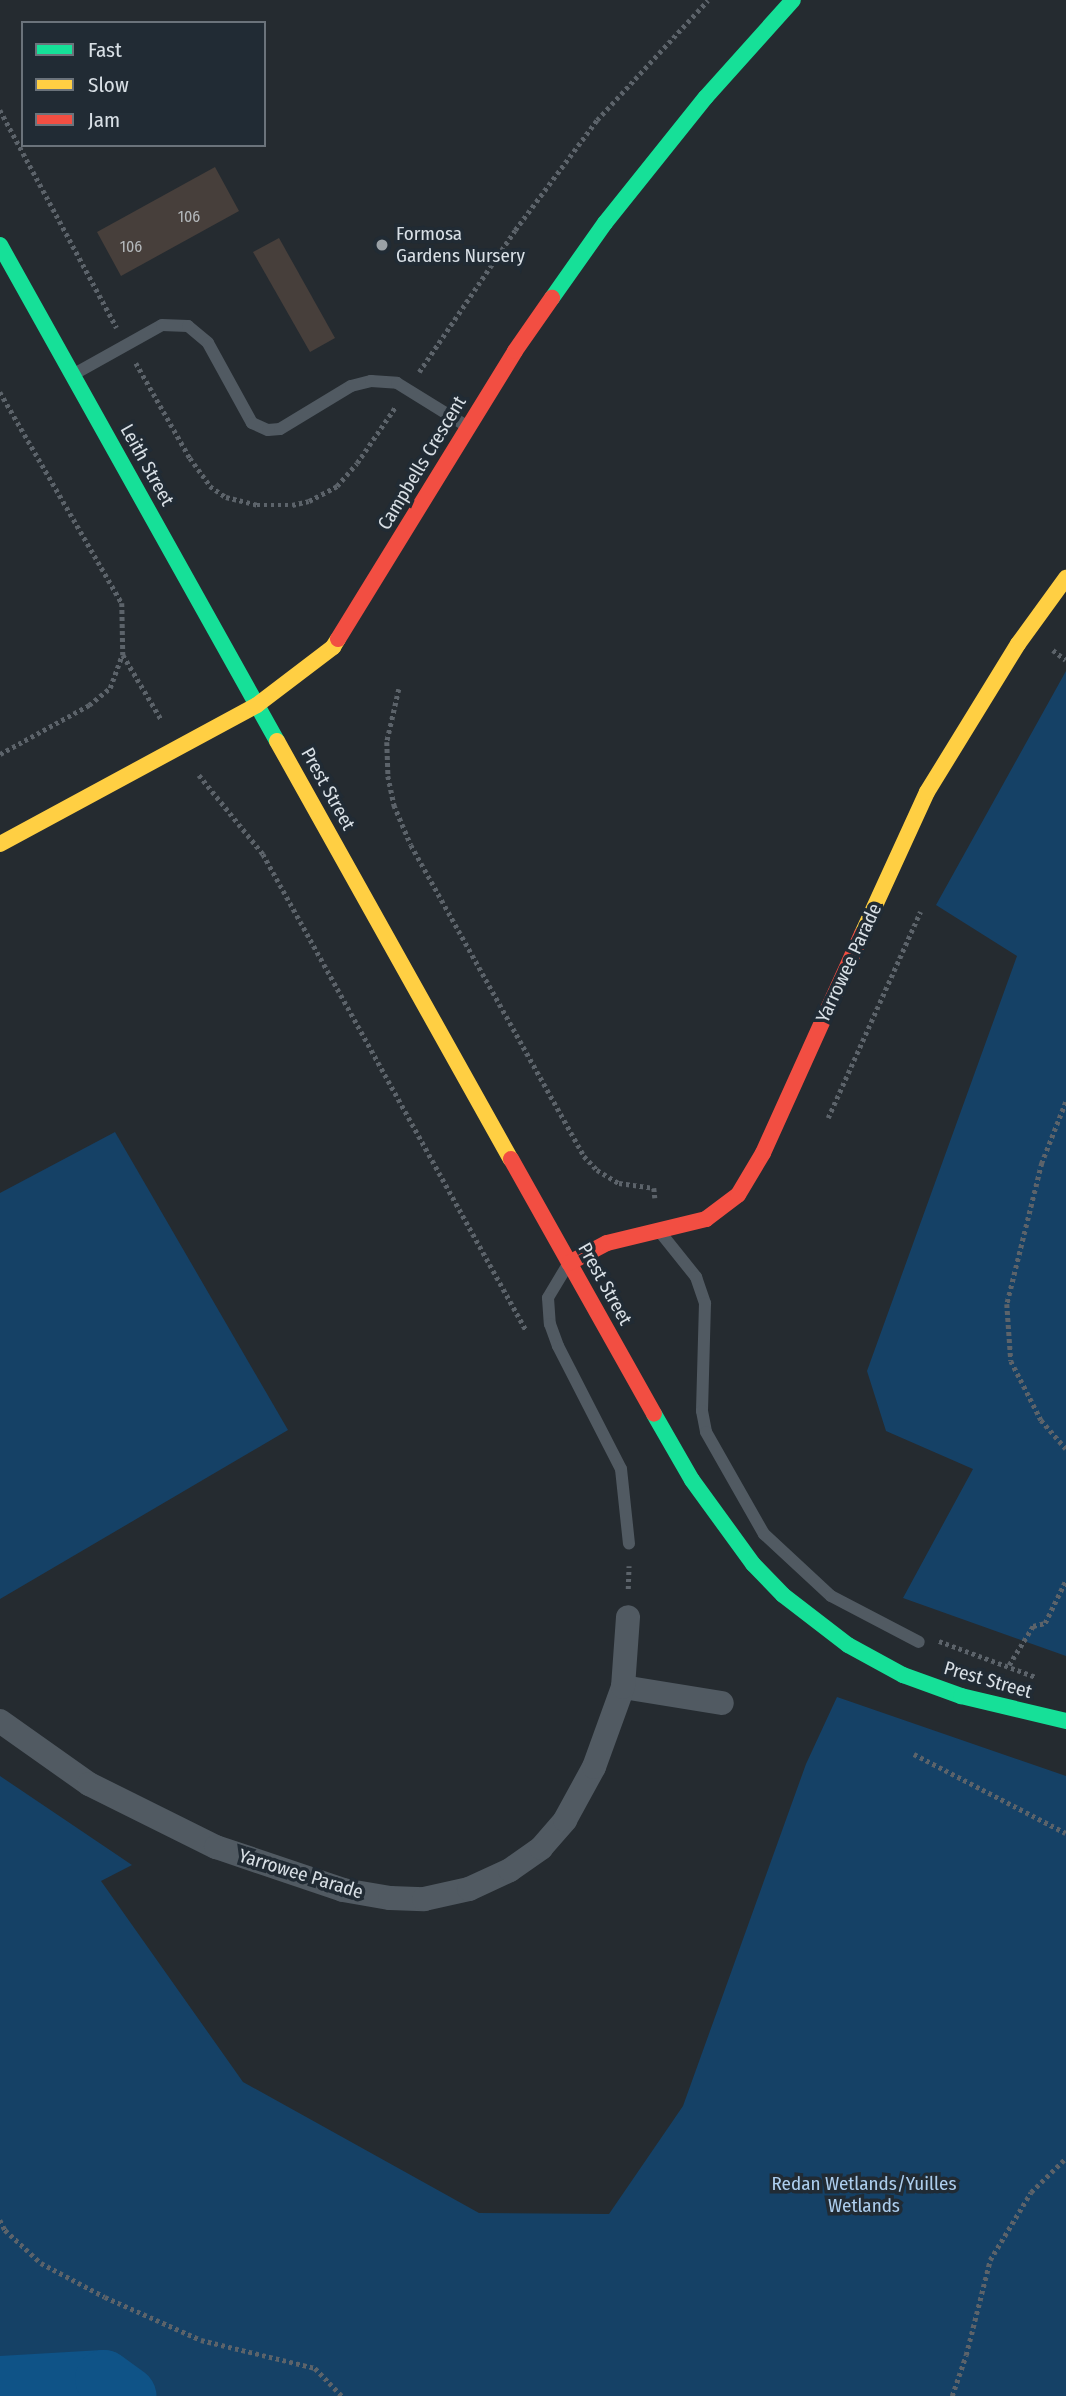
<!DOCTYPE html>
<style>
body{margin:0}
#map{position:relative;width:1066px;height:2396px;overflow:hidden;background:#252b30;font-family:"Fira Sans Condensed",sans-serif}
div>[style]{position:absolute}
.green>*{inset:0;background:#154166}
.river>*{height:58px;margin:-29px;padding:0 29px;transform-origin:29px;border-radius:29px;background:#0f5387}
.building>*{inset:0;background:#473f3b}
.path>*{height:4.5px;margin-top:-2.25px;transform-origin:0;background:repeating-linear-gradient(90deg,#5c636a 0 3.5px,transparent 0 7px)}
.lane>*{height:12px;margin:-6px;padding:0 6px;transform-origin:6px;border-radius:6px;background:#515a62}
.street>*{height:24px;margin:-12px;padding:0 12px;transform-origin:12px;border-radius:12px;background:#515a62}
.fast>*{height:16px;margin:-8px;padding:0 8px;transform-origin:8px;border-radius:8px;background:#16e098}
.slow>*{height:16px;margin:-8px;padding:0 8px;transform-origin:8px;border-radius:8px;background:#ffcf43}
.jam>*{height:16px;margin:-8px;padding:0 8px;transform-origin:8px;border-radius:8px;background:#f24e42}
.dots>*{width:19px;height:19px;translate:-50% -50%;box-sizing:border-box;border:4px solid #212b34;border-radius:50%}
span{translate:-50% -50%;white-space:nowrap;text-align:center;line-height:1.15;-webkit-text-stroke:7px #212b34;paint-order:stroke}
.number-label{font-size:16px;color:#b4b8bb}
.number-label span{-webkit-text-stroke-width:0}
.poi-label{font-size:19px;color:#d9e0e6}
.left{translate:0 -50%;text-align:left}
.street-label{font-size:19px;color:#d9e0e6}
.park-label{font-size:19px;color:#adceee}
.legend{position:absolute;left:21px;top:21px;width:245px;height:126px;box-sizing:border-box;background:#212b34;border:2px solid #6b737b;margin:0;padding:9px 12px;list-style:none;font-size:21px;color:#d9e0e6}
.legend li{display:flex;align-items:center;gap:14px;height:35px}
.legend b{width:35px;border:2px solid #6b737b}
</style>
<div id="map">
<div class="green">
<i style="clip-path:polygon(1066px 671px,1066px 1656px,903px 1598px,973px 1469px,886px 1431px,867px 1371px,1017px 956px,936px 905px)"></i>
<i style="clip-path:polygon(115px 1132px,288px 1430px,0 1599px,0 1193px)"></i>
<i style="clip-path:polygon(837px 1697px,1066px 1776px,1066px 2396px,0 2396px,0 1776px,132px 1865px,101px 1881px,243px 2082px,479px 2213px,609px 2214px,683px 2106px,806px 1764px)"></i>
</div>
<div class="river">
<i style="left:0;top:2385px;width:104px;rotate:-3.3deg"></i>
<i style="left:104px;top:2379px;width:29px;rotate:36deg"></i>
</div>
<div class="building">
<i style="clip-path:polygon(215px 167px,239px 211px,121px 276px,97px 232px)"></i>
<i style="clip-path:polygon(279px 238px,335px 338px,310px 352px,253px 252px)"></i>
</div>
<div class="path">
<i style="left:0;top:110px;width:247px;rotate:61.8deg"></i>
<i style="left:136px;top:363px;width:109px;rotate:60.4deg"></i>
<i style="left:190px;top:458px;width:34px;rotate:54deg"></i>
<i style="left:210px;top:486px;width:19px;rotate:35deg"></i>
<i style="left:226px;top:497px;width:32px;rotate:14deg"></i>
<i style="left:257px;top:505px;width:35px"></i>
<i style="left:292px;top:505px;width:17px;rotate:-13deg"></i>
<i style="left:309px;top:501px;width:32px;rotate:-28deg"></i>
<i style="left:337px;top:486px;width:30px;rotate:-49deg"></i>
<i style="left:357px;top:463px;width:69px;rotate:-55.6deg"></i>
<i style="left:419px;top:372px;width:171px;rotate:-55.9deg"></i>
<i style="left:515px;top:230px;width:137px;rotate:-53.3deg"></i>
<i style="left:597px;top:120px;width:163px;rotate:-47.2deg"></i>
<i style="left:0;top:392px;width:244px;rotate:60deg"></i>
<i style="left:122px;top:603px;width:52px;rotate:88.9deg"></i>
<i style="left:123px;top:655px;width:74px;rotate:59.3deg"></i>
<i style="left:1053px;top:650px;width:16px;rotate:38deg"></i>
<i style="left:399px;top:689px;width:54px;rotate:102.8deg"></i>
<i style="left:387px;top:742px;width:34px;rotate:88deg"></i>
<i style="left:388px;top:776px;width:30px;rotate:78deg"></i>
<i style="left:394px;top:805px;width:43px;rotate:67deg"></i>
<i style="left:411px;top:845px;width:356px;rotate:60.9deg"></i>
<i style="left:584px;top:1156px;width:19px;rotate:47deg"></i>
<i style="left:597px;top:1170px;width:26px;rotate:31deg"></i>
<i style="left:619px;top:1183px;width:35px;rotate:8deg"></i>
<i style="left:654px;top:1188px;width:10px;rotate:84deg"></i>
<i style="left:0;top:754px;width:102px;rotate:-28.8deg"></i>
<i style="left:89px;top:705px;width:27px;rotate:-39deg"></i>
<i style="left:110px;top:688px;width:35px;rotate:-70deg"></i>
<i style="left:199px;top:775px;width:102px;rotate:51deg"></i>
<i style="left:263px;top:854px;width:544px;rotate:61.08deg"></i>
<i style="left:1066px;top:1102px;width:66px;rotate:111.5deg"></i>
<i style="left:1042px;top:1163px;width:145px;rotate:103.9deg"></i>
<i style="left:1007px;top:1304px;width:57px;rotate:86deg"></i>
<i style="left:1011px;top:1361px;width:66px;rotate:63deg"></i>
<i style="left:1041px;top:1420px;width:38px;rotate:49deg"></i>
<i style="left:828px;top:1118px;width:226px;rotate:-65.9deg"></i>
<i style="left:628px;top:1589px;width:23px;rotate:-88deg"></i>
<i style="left:939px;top:1641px;width:103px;rotate:20.4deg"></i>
<i style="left:1009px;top:1665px;width:46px;rotate:-58.4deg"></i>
<i style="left:1033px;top:1626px;width:12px;rotate:-14deg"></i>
<i style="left:1045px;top:1623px;width:48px;rotate:-64deg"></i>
<i style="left:914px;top:1754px;width:171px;rotate:27.5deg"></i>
<i style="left:0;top:2220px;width:11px;rotate:63deg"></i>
<i style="left:5px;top:2230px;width:49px;rotate:42.5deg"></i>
<i style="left:41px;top:2263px;width:72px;rotate:28deg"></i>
<i style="left:105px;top:2297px;width:105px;rotate:24.1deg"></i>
<i style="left:201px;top:2340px;width:117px;rotate:13.8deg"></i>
<i style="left:315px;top:2368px;width:39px;rotate:46deg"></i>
<i style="left:952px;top:2396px;width:43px;rotate:-71.1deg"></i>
<i style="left:966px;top:2355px;width:98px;rotate:-75.8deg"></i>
<i style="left:990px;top:2260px;width:79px;rotate:-58.9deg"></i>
<i style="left:1031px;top:2192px;width:49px;rotate:-44.2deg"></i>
</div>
<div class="lane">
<i style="left:76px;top:373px;width:98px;rotate:-29.2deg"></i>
<i style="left:162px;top:325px;width:26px;rotate:2deg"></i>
<i style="left:188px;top:326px;width:26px;rotate:40deg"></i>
<i style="left:208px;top:343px;width:91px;rotate:61.2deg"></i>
<i style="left:252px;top:423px;width:17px;rotate:24deg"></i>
<i style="left:268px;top:430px;width:12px;rotate:-5deg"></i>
<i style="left:280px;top:429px;width:83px;rotate:-31.2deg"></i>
<i style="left:351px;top:386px;width:21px;rotate:-14deg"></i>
<i style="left:371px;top:381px;width:26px;rotate:4deg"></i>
<i style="left:397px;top:383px;width:80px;rotate:31.7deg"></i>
<i style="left:660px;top:1232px;width:58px;rotate:51.3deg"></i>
<i style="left:696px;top:1277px;width:28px;rotate:71deg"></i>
<i style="left:705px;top:1303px;width:108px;rotate:91.6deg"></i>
<i style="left:702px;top:1411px;width:21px;rotate:79deg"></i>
<i style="left:706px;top:1432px;width:117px;rotate:60.4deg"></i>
<i style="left:764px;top:1534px;width:91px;rotate:42.8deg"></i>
<i style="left:831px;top:1596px;width:99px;rotate:27.6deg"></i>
<i style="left:567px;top:1266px;width:37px;rotate:121deg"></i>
<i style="left:548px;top:1298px;width:26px;rotate:86deg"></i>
<i style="left:550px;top:1324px;width:23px;rotate:70deg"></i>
<i style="left:558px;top:1346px;width:138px;rotate:62.9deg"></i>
<i style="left:621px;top:1469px;width:75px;rotate:83.9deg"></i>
</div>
<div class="street">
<i style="left:623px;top:1687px;width:100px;rotate:9.2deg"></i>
<i style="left:0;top:1721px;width:109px;rotate:35.3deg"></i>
<i style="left:89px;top:1784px;width:142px;rotate:26.4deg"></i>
<i style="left:216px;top:1847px;width:134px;rotate:18.7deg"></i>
<i style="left:343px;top:1890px;width:48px;rotate:9.7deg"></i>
<i style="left:390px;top:1898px;width:34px;rotate:2deg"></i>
<i style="left:424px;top:1899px;width:46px;rotate:-12.5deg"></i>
<i style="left:469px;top:1889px;width:45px;rotate:-24.9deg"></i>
<i style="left:510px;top:1870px;width:38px;rotate:-35deg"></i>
<i style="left:541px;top:1848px;width:37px;rotate:-49deg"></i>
<i style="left:565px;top:1820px;width:60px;rotate:-61.3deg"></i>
<i style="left:594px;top:1767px;width:85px;rotate:-70.1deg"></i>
<i style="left:623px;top:1687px;width:70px;rotate:-85.9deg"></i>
</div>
<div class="fast">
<i style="left:0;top:245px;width:568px;rotate:60.82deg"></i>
<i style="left:552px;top:298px;width:92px;rotate:-54.8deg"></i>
<i style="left:605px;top:223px;width:161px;rotate:-51.3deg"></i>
<i style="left:706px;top:97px;width:130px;rotate:-48.1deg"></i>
<i style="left:654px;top:1414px;width:76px;rotate:60.1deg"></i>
<i style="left:692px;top:1480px;width:104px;rotate:54deg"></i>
<i style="left:753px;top:1564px;width:43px;rotate:45.9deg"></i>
<i style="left:783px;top:1595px;width:82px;rotate:37.6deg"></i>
<i style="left:848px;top:1645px;width:63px;rotate:28.6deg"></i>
<i style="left:903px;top:1675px;width:62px;rotate:19.9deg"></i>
<i style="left:961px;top:1696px;width:108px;rotate:13.4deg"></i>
</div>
<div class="slow">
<i style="left:277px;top:741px;width:479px;rotate:60.8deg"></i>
<i style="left:0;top:844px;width:292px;rotate:-28.4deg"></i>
<i style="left:257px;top:705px;width:96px;rotate:-37.3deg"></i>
<i style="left:333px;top:647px;width:9px;rotate:-58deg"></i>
<i style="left:862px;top:934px;width:156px;rotate:-65.4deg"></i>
<i style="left:927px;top:792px;width:174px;rotate:-58.4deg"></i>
<i style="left:1018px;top:644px;width:82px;rotate:-54deg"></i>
</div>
<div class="jam">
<i style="left:338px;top:639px;width:338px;rotate:-58.4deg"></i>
<i style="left:515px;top:351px;width:65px;rotate:-55.1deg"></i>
<i style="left:511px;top:1159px;width:292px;rotate:60.7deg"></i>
<i style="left:569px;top:1263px;width:43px;rotate:-27.8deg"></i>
<i style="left:607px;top:1243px;width:102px;rotate:-13.6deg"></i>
<i style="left:706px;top:1219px;width:40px;rotate:-37deg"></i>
<i style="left:738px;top:1195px;width:49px;rotate:-59.2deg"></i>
<i style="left:763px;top:1153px;width:240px;rotate:-65.7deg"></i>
</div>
<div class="dots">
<i style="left:382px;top:245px;background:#9aa1a6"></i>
</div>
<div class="number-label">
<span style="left:189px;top:217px">106</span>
<span style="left:131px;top:247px">106</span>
</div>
<div class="poi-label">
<span class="left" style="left:396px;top:245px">Formosa<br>Gardens Nursery</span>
</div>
<div class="street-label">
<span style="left:422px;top:463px;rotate:-59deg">Campbells Crescent</span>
<span style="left:147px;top:465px;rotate:61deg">Leith Street</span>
<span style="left:328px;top:789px;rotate:61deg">Prest Street</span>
<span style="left:849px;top:963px;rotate:-65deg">Yarrowee Parade</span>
<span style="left:605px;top:1284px;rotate:61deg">Prest Street</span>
<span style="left:988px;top:1680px;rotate:16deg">Prest Street</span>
<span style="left:301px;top:1874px;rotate:17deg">Yarrowee Parade</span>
</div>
<div class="park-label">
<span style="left:864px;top:2195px">Redan Wetlands/Yuilles<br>Wetlands</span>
</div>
<ul class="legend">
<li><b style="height:9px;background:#16e098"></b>Fast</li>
<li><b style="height:9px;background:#ffcf43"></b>Slow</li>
<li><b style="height:9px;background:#f24e42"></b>Jam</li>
</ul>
</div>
